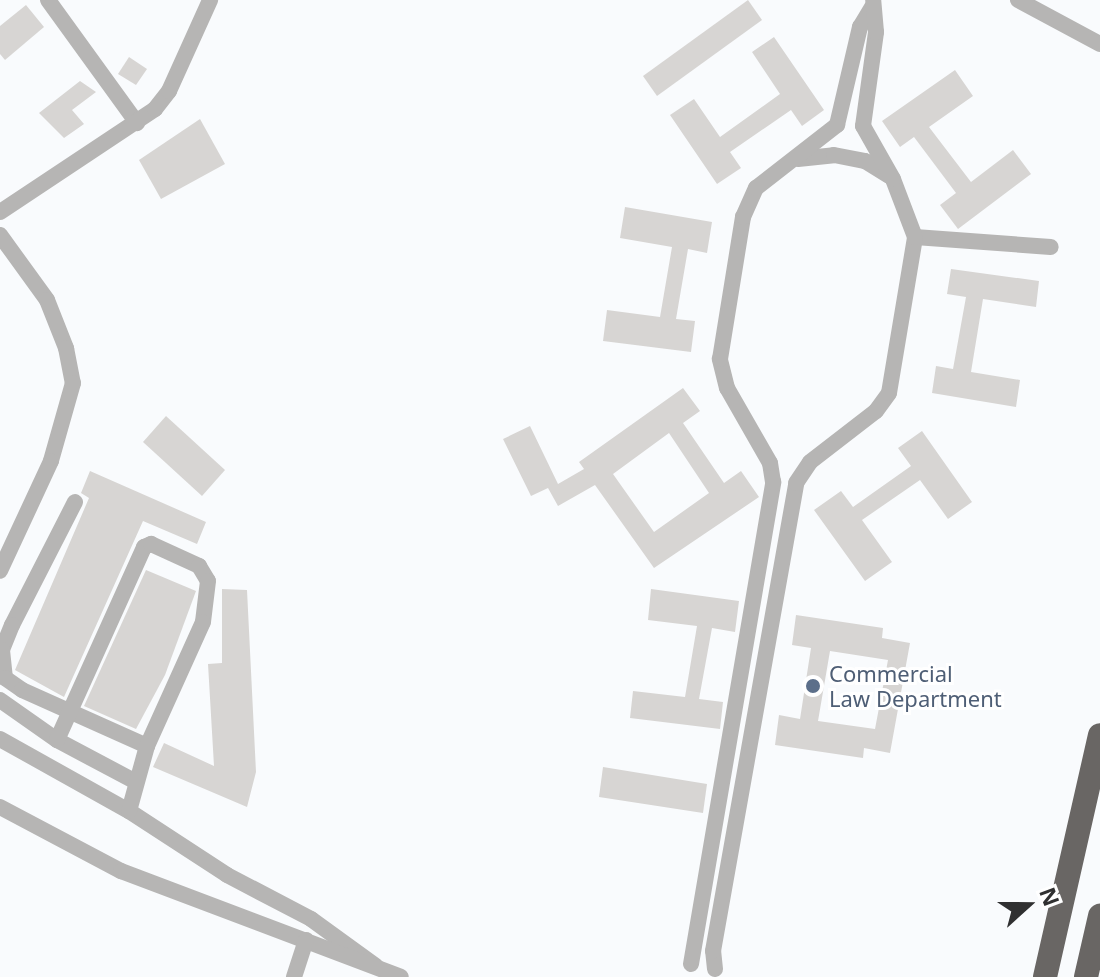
<!DOCTYPE html>
<style>
body{margin:0}
#map{position:relative;width:1100px;height:977px;overflow:hidden;background:#f9fbfd;font-family:"Noto Sans",sans-serif}
div>[style]{position:absolute}
.building>*{inset:0;background:#d7d5d3}
.street>*{height:16px;margin:-8px;padding:0 8px;transform-origin:8px;border-radius:8px;background:#b6b5b4}
.highway>*{height:24px;margin:-12px;padding:0 12px;transform-origin:12px;border-radius:12px;background:#696664}
.dots>*{width:22px;height:22px;translate:-50% -50%;box-sizing:border-box;border:4px solid #fff;border-radius:50%}
span{translate:-50% -50%;white-space:nowrap;text-align:center;line-height:1.15;-webkit-text-stroke:6px #fff;paint-order:stroke}
.service-label{font-size:22px;color:#4e5e75}
.left{translate:0 -50%;text-align:left}
.north{position:absolute;left:988px;top:865px;width:80px;height:80px;-webkit-text-stroke:6px #fff;paint-order:stroke;rotate:69deg;font-size:22px;font-weight:700;line-height:32px;text-align:center;color:#303031}
.north::after{content:'';display:block;margin:auto;width:28px;height:36px;background:#303031;clip-path:polygon(50% 0,100% 100%,50% 72%,0 100%)}
</style>
<div id="map">
<div class="building">
<i style="clip-path:polygon(748px 0,762px 20px,657px 96px,643px 76px)"></i>
<i style="clip-path:polygon(26px 5px,44px 27px,5px 60px,0 54px,0 26px)"></i>
<i style="clip-path:polygon(774px 37px,824px 110px,802px 126px,791px 110px,730px 152px,741px 168px,717px 184px,670px 115px,694px 99px,720px 137px,780px 94px,752px 52px)"></i>
<i style="clip-path:polygon(129px 57px,147px 69px,136px 85px,118px 74px)"></i>
<i style="clip-path:polygon(955px 70px,973px 96px,929px 127px,971px 182px,1013px 150px,1031px 174px,958px 229px,940px 205px,956px 193px,914px 137px,900px 147px,882px 121px)"></i>
<i style="clip-path:polygon(80px 81px,96px 92px,72px 110px,84px 124px,64px 138px,39px 113px)"></i>
<i style="clip-path:polygon(200px 119px,225px 164px,161px 199px,139px 160px)"></i>
<i style="clip-path:polygon(625px 207px,712px 222px,707px 253px,688px 249px,676px 319px,695px 321px,691px 352px,603px 341px,607px 310px,660px 317px,672px 247px,620px 238px)"></i>
<i style="clip-path:polygon(951px 269px,1039px 281px,1036px 307px,983px 299px,971px 372px,1020px 380px,1016px 407px,932px 393px,936px 366px,953px 369px,966px 297px,947px 294px)"></i>
<i style="clip-path:polygon(evenodd,683px 388px,700px 411px,683px 423px,724px 483px,741px 471px,759px 497px,654px 568px,595px 485px,558px 506px,548px 488px,531px 496px,503px 439px,530px 426px,558px 484px,584px 469px,579px 462px,683px 388px,669px 433px,709px 493px,654px 532px,613px 474px,669px 433px)"></i>
<i style="clip-path:polygon(166px 416px,225px 470px,202px 496px,143px 442px)"></i>
<i style="clip-path:polygon(922px 431px,972px 502px,948px 519px,920px 480px,862px 520px,892px 562px,865px 581px,814px 510px,841px 491px,853px 507px,911px 466px,898px 448px)"></i>
<i style="clip-path:polygon(90px 471px,206px 522px,197px 544px,143px 521px,64px 697px,15px 670px,89px 498px,81px 493px)"></i>
<i style="clip-path:polygon(146px 570px,196px 591px,165px 675px,136px 729px,84px 706px)"></i>
<i style="clip-path:polygon(222px 589px,247px 590px,256px 772px,247px 807px,153px 767px,164px 743px,214px 766px,208px 664px,222px 663px)"></i>
<i style="clip-path:polygon(651px 589px,739px 601px,735px 632px,712px 628px,699px 699px,723px 702px,720px 729px,630px 718px,633px 691px,685px 697px,697px 626px,648px 620px)"></i>
<i style="clip-path:polygon(evenodd,796px 615px,883px 628px,882px 638px,910px 643px,890px 753px,864px 748px,863px 758px,775px 745px,779px 715px,800px 719px,811px 648px,792px 645px,796px 615px,830px 651px,888px 660px,875px 729px,818px 721px,830px 651px)"></i>
<i style="clip-path:polygon(603px 767px,707px 784px,703px 813px,599px 797px)"></i>
</div>
<div class="street">
<i style="left:48px;top:0;width:152px;rotate:54.1deg"></i>
<i style="left:1018px;top:0;width:93px;rotate:28.2deg"></i>
<i style="left:798px;top:159px;width:36px;rotate:-6deg"></i>
<i style="left:834px;top:155px;width:32px;rotate:11deg"></i>
<i style="left:865px;top:161px;width:28px;rotate:32deg"></i>
<i style="left:0;top:212px;width:186px;rotate:-33.6deg"></i>
<i style="left:155px;top:109px;width:23px;rotate:-52deg"></i>
<i style="left:169px;top:91px;width:100px;rotate:-65.7deg"></i>
<i style="left:0;top:235px;width:80px;rotate:54.1deg"></i>
<i style="left:47px;top:300px;width:52px;rotate:68.4deg"></i>
<i style="left:66px;top:348px;width:36px;rotate:79deg"></i>
<i style="left:73px;top:383px;width:81px;rotate:105.8deg"></i>
<i style="left:51px;top:461px;width:121px;rotate:114.9deg"></i>
<i style="left:915px;top:237px;width:136px;rotate:4.2deg"></i>
<i style="left:75px;top:502px;width:138px;rotate:117.1deg"></i>
<i style="left:12px;top:625px;width:27px;rotate:112deg"></i>
<i style="left:2px;top:650px;width:28px;rotate:84deg"></i>
<i style="left:5px;top:678px;width:21px;rotate:35deg"></i>
<i style="left:22px;top:690px;width:137px;rotate:24.1deg"></i>
<i style="left:0;top:700px;width:70px;rotate:35.1deg"></i>
<i style="left:57px;top:740px;width:89px;rotate:28deg"></i>
<i style="left:0;top:739px;width:148px;rotate:29.2deg"></i>
<i style="left:129px;top:811px;width:117px;rotate:33.1deg"></i>
<i style="left:227px;top:875px;width:95px;rotate:27.6deg"></i>
<i style="left:311px;top:919px;width:80px;rotate:35.9deg"></i>
<i style="left:57px;top:740px;width:212px;rotate:-65.7deg"></i>
<i style="left:144px;top:547px;width:8px;rotate:-23deg"></i>
<i style="left:151px;top:544px;width:53px;rotate:24.6deg"></i>
<i style="left:199px;top:566px;width:17px;rotate:59deg"></i>
<i style="left:208px;top:581px;width:41px;rotate:97deg"></i>
<i style="left:203px;top:622px;width:136px;rotate:114.3deg"></i>
<i style="left:147px;top:746px;width:67px;rotate:105.5deg"></i>
<i style="left:0;top:807px;width:137px;rotate:27.9deg"></i>
<i style="left:121px;top:871px;width:299px;rotate:20.7deg"></i>
<i style="left:691px;top:964px;width:489px;rotate:-80.3deg"></i>
<i style="left:773px;top:482px;width:19px;rotate:-99deg"></i>
<i style="left:770px;top:463px;width:86px;rotate:-119.8deg"></i>
<i style="left:727px;top:388px;width:30px;rotate:-104deg"></i>
<i style="left:720px;top:359px;width:144px;rotate:-80.8deg"></i>
<i style="left:743px;top:217px;width:32px;rotate:-66deg"></i>
<i style="left:756px;top:188px;width:103px;rotate:-37.9deg"></i>
<i style="left:837px;top:125px;width:101px;rotate:-76.8deg"></i>
<i style="left:860px;top:27px;width:23px;rotate:-59deg"></i>
<i style="left:715px;top:969px;width:18px;rotate:-96deg"></i>
<i style="left:713px;top:951px;width:475px;rotate:-79.9deg"></i>
<i style="left:796px;top:483px;width:25px;rotate:-56deg"></i>
<i style="left:810px;top:462px;width:83px;rotate:-37.7deg"></i>
<i style="left:876px;top:411px;width:22px;rotate:-54deg"></i>
<i style="left:889px;top:393px;width:158px;rotate:-80.5deg"></i>
<i style="left:915px;top:237px;width:62px;rotate:-110.8deg"></i>
<i style="left:893px;top:179px;width:61px;rotate:-119.5deg"></i>
<i style="left:863px;top:126px;width:95px;rotate:-82.1deg"></i>
<i style="left:876px;top:32px;width:32px;rotate:-95deg"></i>
<i style="left:294px;top:977px;width:39px;rotate:-72deg"></i>
</div>
<div class="highway">
<i style="left:1045px;top:977px;width:248px;rotate:-77.2deg"></i>
<i style="left:1086px;top:977px;width:63px;rotate:-77.1deg"></i>
</div>
<div class="dots">
<i style="left:813px;top:686px;background:#5c6f8a"></i>
</div>
<div class="service-label">
<span class="left" style="left:829px;top:686px">Commercial<br>Law Department</span>
</div>
<div class="north">N</div>
</div>
